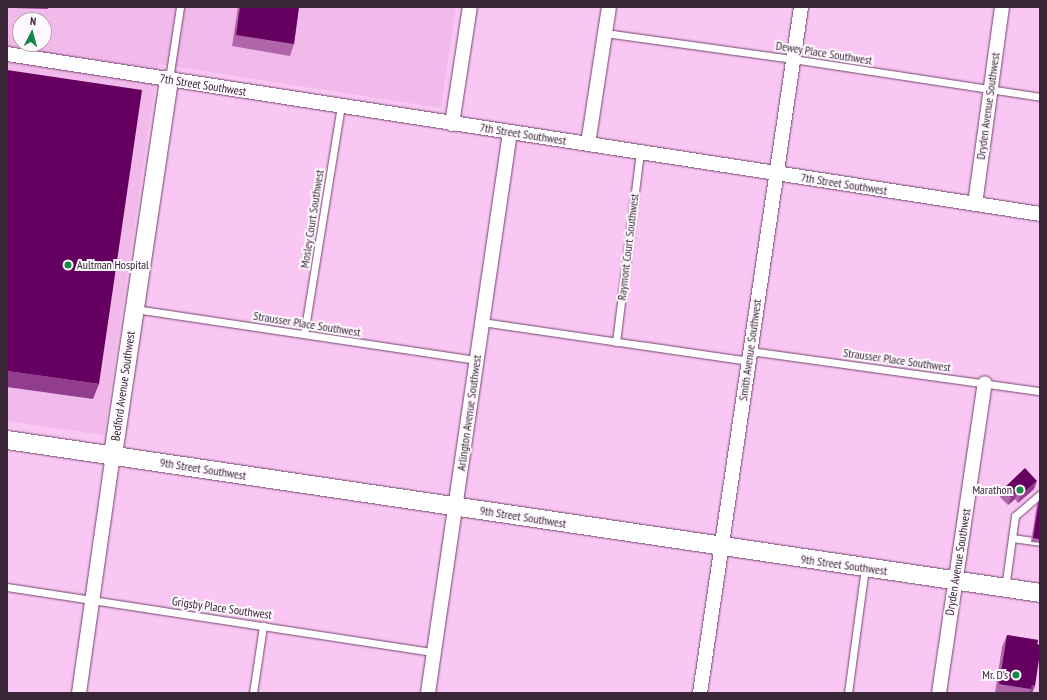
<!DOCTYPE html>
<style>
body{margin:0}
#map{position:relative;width:1047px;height:700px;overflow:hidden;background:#fac7f4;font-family:"PT Sans Narrow",sans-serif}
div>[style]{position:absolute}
.built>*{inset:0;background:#f2b9eb}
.roads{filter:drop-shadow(0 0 1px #71456c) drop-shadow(0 0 1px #71456c)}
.service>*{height:7px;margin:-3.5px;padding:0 3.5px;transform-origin:3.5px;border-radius:3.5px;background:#fff}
.minor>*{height:14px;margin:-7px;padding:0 7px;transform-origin:7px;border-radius:7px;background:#fff}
.tertiary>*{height:18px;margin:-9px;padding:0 9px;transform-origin:9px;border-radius:9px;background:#fff}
.wall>*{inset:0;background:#b064aa}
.shaded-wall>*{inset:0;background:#923c8d}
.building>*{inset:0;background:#650061}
.dots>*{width:11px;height:11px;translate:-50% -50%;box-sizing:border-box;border:2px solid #fef9fe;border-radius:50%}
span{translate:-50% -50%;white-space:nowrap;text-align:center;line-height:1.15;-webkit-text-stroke:4px #fef9fe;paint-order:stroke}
.street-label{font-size:12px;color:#392637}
.poi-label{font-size:12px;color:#392637}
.left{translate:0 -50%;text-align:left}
.right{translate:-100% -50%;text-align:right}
.frame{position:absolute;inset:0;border:8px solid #392637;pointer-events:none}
.north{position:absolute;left:12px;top:12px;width:40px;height:40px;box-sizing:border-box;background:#fef9fe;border:1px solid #afa5ae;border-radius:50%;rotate:6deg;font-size:11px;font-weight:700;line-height:16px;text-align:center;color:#392637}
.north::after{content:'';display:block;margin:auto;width:14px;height:18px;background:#158943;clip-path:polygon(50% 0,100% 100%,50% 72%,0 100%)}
</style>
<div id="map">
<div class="built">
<i style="clip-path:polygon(evenodd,7px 7px,456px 7px,441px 108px,158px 64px,104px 435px,7px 421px,7px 7px,20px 20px,44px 20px,44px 44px,20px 44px,20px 20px)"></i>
</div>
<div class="roads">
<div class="service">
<i style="left:605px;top:33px;width:190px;rotate:7.9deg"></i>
<i style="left:793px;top:59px;width:250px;rotate:8.7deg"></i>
<i style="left:169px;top:79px;width:73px;rotate:-81.3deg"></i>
<i style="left:135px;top:309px;width:346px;rotate:8.5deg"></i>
<i style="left:482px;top:322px;width:270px;rotate:8.3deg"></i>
<i style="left:304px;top:334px;width:231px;rotate:-80.8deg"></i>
<i style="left:616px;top:342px;width:191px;rotate:-82.8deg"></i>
<i style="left:750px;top:351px;width:293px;rotate:7.9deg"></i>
<i style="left:1012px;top:538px;width:28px;rotate:8deg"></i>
<i style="left:7px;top:587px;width:432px;rotate:8.7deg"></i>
<i style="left:1005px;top:588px;width:73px;rotate:-82.1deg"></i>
<i style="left:1015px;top:516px;width:33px;rotate:-41deg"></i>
<i style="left:253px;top:693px;width:68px;rotate:-81.5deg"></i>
<i style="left:848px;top:693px;width:126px;rotate:-82.3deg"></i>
</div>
<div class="minor">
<i style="left:7px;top:54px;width:1045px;rotate:8.8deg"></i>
<i style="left:452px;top:124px;width:118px;rotate:-81.3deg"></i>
<i style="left:588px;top:144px;width:139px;rotate:-81.3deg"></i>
<i style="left:975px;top:204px;width:199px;rotate:-82.2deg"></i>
<i style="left:79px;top:693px;width:240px;rotate:-81.9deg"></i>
<i style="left:428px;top:693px;width:567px;rotate:-81.68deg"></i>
<i style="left:700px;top:693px;width:693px;rotate:-81.62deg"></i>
<i style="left:939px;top:693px;width:313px;rotate:-81.6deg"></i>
</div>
<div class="tertiary">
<i style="left:7px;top:440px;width:1044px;rotate:8.42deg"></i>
<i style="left:113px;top:455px;width:380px;rotate:-81.5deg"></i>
</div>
</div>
<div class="wall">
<i style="clip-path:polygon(238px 7px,299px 7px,294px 44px,290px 56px,232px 46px)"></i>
<i style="clip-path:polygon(1003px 489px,1034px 489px,1018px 503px,1015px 499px,1008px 505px,1000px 497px)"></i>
<i style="clip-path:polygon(1039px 500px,1040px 500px,1040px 543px,1031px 542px,1037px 504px)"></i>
<i style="clip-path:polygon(1007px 635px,1038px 640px,1032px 693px,995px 693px,1002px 647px)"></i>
</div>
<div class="shaded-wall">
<i style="clip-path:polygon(14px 7px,49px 7px,48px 9px,13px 8px)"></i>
<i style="clip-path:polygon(7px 371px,99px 384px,93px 399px,7px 387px)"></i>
<i style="clip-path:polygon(1037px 481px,1034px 489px,1018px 503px,1021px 495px)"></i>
<i style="clip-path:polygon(1017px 491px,1015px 499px,1008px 505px,1011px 497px)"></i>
<i style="clip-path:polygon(1032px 685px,1035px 686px,1032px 693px,1030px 693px)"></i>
</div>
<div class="building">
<i style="clip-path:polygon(240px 7px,299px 7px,294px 44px,236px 35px)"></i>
<i style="clip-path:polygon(7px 70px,142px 90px,99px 384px,7px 371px)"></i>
<i style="clip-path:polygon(1025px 468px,1037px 481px,1021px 495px,1017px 491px,1011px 497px,1003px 489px)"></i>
<i style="clip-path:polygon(1039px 500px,1040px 500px,1040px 539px,1033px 538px)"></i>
<i style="clip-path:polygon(1007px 635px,1038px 640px,1037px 644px,1040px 645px,1040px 653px,1035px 686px,1032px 685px,1031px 689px,999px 684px)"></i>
</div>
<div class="dots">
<i style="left:68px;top:265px;background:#158943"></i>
<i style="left:1020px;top:490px;background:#158943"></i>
<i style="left:1016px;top:675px;background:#158943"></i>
</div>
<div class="street-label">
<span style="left:824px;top:53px;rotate:9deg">Dewey Place Southwest</span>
<span style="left:203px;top:85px;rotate:9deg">7th Street Southwest</span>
<span style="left:988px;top:106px;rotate:-82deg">Dryden Avenue Southwest</span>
<span style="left:523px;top:134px;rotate:9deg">7th Street Southwest</span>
<span style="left:844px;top:184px;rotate:9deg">7th Street Southwest</span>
<span style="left:312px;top:219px;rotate:-81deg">Mosley Court Southwest</span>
<span style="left:628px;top:247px;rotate:-83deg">Raymont Court Southwest</span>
<span style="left:307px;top:324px;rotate:9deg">Strausser Place Southwest</span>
<span style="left:750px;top:350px;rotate:-82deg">Smith Avenue Southwest</span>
<span style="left:897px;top:360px;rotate:8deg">Strausser Place Southwest</span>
<span style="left:123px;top:386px;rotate:-82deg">Bedford Avenue Southwest</span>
<span style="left:469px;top:413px;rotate:-82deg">Arlington Avenue Southwest</span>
<span style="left:203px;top:469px;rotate:9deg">9th Street Southwest</span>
<span style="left:523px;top:517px;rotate:9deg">9th Street Southwest</span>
<span style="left:958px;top:562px;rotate:-81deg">Dryden Avenue Southwest</span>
<span style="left:844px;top:565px;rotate:8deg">9th Street Southwest</span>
<span style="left:222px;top:608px;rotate:8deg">Grigsby Place Southwest</span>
</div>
<div class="poi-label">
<span class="left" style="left:77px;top:265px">Aultman Hospital</span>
<span class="right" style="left:1012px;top:490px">Marathon</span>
<span class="right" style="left:1008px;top:675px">Mr. D's</span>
</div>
<div class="frame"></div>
<div class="north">N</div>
</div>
